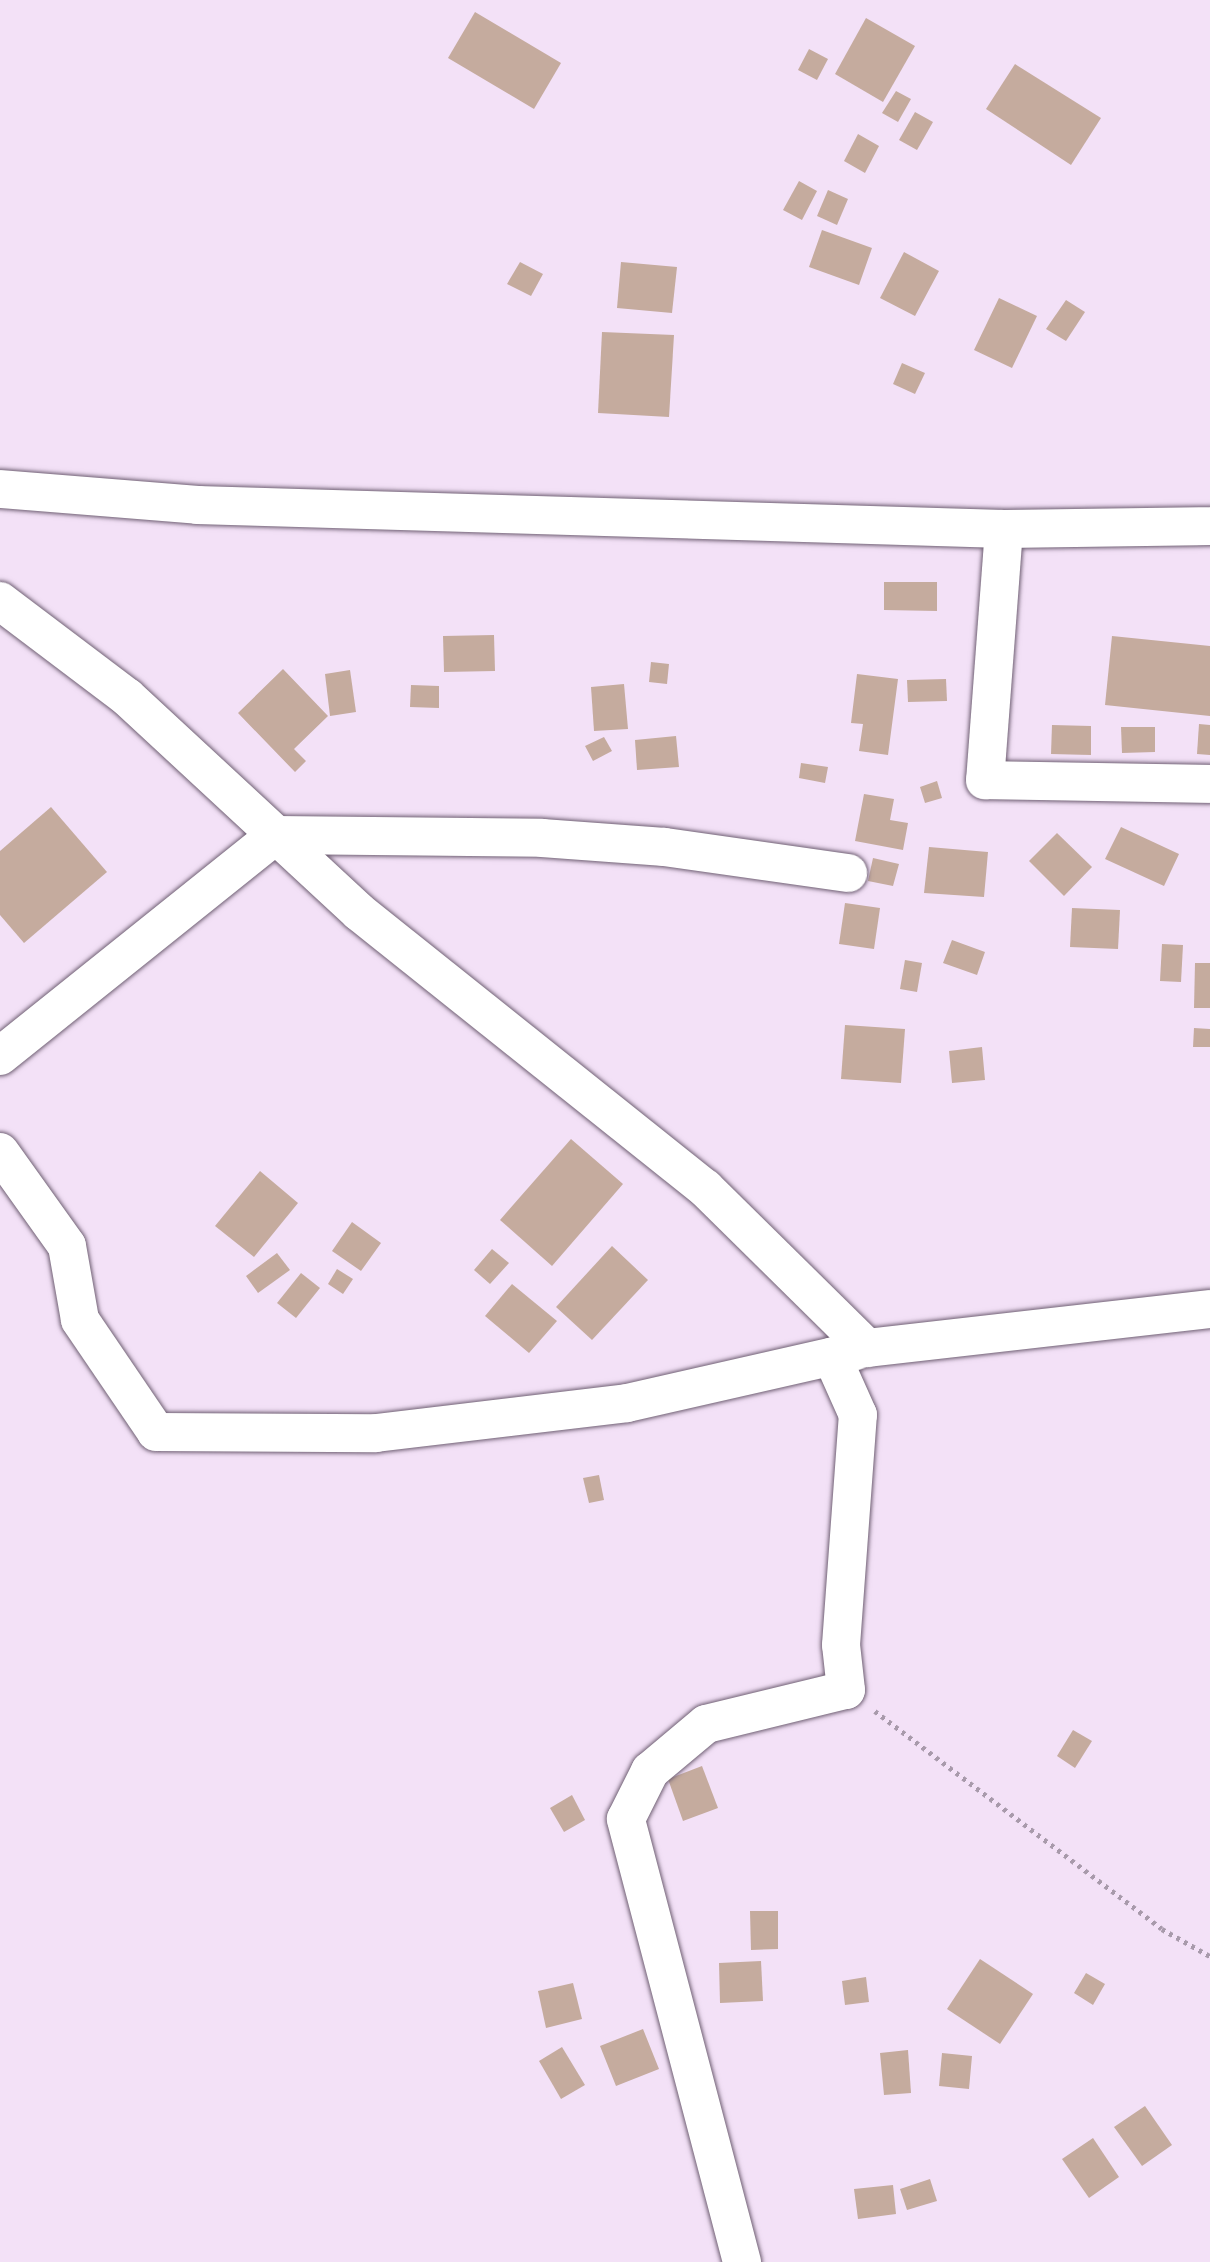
<!DOCTYPE html>
<style>
body{margin:0}
#map{position:relative;width:1210px;height:2262px;overflow:hidden;background:#f3e1f7;font-family:"Asap Condensed",sans-serif}
div>[style]{position:absolute}
.building>*{inset:0;background:#c5ab9e}
.path>*{height:4.5px;margin-top:-2.25px;transform-origin:0;background:repeating-linear-gradient(90deg,#a89aab 0 3.5px,transparent 0 8.5px)}
.roads{filter:drop-shadow(0 0 2px #706074) drop-shadow(0 0 2px #706074)}
.street>*{height:38px;margin:-19px;padding:0 19px;transform-origin:19px;border-radius:19px;background:#fff}
span{translate:-50% -50%;white-space:nowrap;text-align:center;line-height:1.15;-webkit-text-stroke:6px #fff;paint-order:stroke}
</style>
<div id="map">
<div class="building">
<i style="clip-path:polygon(475px 12px,561px 63px,534px 109px,448px 58px)"></i>
<i style="clip-path:polygon(866px 18px,915px 46px,883px 102px,835px 74px)"></i>
<i style="clip-path:polygon(809px 49px,828px 59px,817px 80px,798px 70px)"></i>
<i style="clip-path:polygon(1015px 64px,1101px 118px,1071px 165px,986px 109px)"></i>
<i style="clip-path:polygon(896px 91px,911px 99px,898px 122px,882px 113px)"></i>
<i style="clip-path:polygon(915px 112px,933px 122px,917px 150px,899px 140px)"></i>
<i style="clip-path:polygon(858px 134px,879px 146px,865px 173px,844px 161px)"></i>
<i style="clip-path:polygon(799px 181px,817px 191px,802px 220px,783px 210px)"></i>
<i style="clip-path:polygon(828px 190px,848px 199px,837px 225px,817px 216px)"></i>
<i style="clip-path:polygon(822px 230px,872px 248px,859px 285px,809px 267px)"></i>
<i style="clip-path:polygon(904px 252px,939px 271px,915px 316px,880px 298px)"></i>
<i style="clip-path:polygon(520px 262px,543px 274px,531px 296px,507px 284px)"></i>
<i style="clip-path:polygon(621px 262px,677px 267px,672px 313px,617px 308px)"></i>
<i style="clip-path:polygon(999px 298px,1037px 316px,1012px 368px,974px 350px)"></i>
<i style="clip-path:polygon(1066px 300px,1085px 312px,1066px 341px,1046px 329px)"></i>
<i style="clip-path:polygon(602px 332px,674px 335px,669px 417px,598px 413px)"></i>
<i style="clip-path:polygon(902px 363px,925px 373px,915px 394px,893px 384px)"></i>
<i style="clip-path:polygon(884px 582px,937px 582px,937px 611px,884px 610px)"></i>
<i style="clip-path:polygon(494px 635px,495px 671px,444px 672px,443px 636px)"></i>
<i style="clip-path:polygon(1112px 636px,1210px 646px,1210px 716px,1105px 705px)"></i>
<i style="clip-path:polygon(651px 662px,669px 664px,667px 684px,649px 682px)"></i>
<i style="clip-path:polygon(283px 669px,328px 716px,294px 749px,306px 761px,295px 772px,238px 713px)"></i>
<i style="clip-path:polygon(350px 670px,356px 712px,330px 716px,325px 674px)"></i>
<i style="clip-path:polygon(857px 674px,898px 679px,888px 755px,859px 751px,863px 724px,851px 723px)"></i>
<i style="clip-path:polygon(946px 679px,947px 701px,908px 702px,907px 680px)"></i>
<i style="clip-path:polygon(624px 684px,628px 729px,594px 731px,591px 687px)"></i>
<i style="clip-path:polygon(411px 685px,439px 686px,439px 708px,410px 707px)"></i>
<i style="clip-path:polygon(1199px 724px,1210px 725px,1210px 755px,1197px 754px)"></i>
<i style="clip-path:polygon(1052px 725px,1091px 726px,1091px 755px,1051px 754px)"></i>
<i style="clip-path:polygon(1121px 727px,1155px 727px,1155px 752px,1122px 753px)"></i>
<i style="clip-path:polygon(676px 736px,679px 767px,637px 770px,635px 740px)"></i>
<i style="clip-path:polygon(604px 737px,612px 751px,593px 761px,585px 746px)"></i>
<i style="clip-path:polygon(801px 763px,828px 767px,825px 783px,799px 778px)"></i>
<i style="clip-path:polygon(937px 781px,942px 798px,925px 803px,920px 787px)"></i>
<i style="clip-path:polygon(864px 794px,894px 799px,890px 820px,908px 823px,903px 850px,855px 841px)"></i>
<i style="clip-path:polygon(51px 807px,107px 872px,24px 943px,0 915px,0 851px)"></i>
<i style="clip-path:polygon(1121px 827px,1179px 854px,1164px 886px,1105px 859px)"></i>
<i style="clip-path:polygon(1057px 833px,1092px 867px,1064px 896px,1029px 861px)"></i>
<i style="clip-path:polygon(929px 847px,988px 852px,984px 897px,924px 893px)"></i>
<i style="clip-path:polygon(873px 858px,899px 864px,893px 886px,868px 881px)"></i>
<i style="clip-path:polygon(845px 903px,880px 908px,874px 949px,839px 944px)"></i>
<i style="clip-path:polygon(1072px 908px,1120px 910px,1118px 949px,1070px 947px)"></i>
<i style="clip-path:polygon(952px 940px,985px 952px,977px 975px,943px 963px)"></i>
<i style="clip-path:polygon(1162px 944px,1183px 945px,1181px 982px,1160px 981px)"></i>
<i style="clip-path:polygon(905px 960px,922px 963px,917px 992px,900px 989px)"></i>
<i style="clip-path:polygon(1195px 963px,1210px 963px,1210px 1008px,1194px 1008px)"></i>
<i style="clip-path:polygon(845px 1025px,905px 1029px,901px 1083px,841px 1079px)"></i>
<i style="clip-path:polygon(1194px 1028px,1210px 1029px,1210px 1047px,1193px 1047px)"></i>
<i style="clip-path:polygon(982px 1047px,985px 1080px,952px 1083px,949px 1051px)"></i>
<i style="clip-path:polygon(571px 1139px,623px 1184px,552px 1266px,500px 1220px)"></i>
<i style="clip-path:polygon(260px 1171px,298px 1203px,254px 1257px,215px 1226px)"></i>
<i style="clip-path:polygon(352px 1222px,381px 1243px,361px 1271px,332px 1251px)"></i>
<i style="clip-path:polygon(612px 1246px,648px 1280px,592px 1340px,556px 1307px)"></i>
<i style="clip-path:polygon(492px 1249px,509px 1263px,490px 1284px,474px 1270px)"></i>
<i style="clip-path:polygon(277px 1253px,290px 1270px,258px 1293px,246px 1276px)"></i>
<i style="clip-path:polygon(337px 1269px,353px 1279px,343px 1294px,328px 1284px)"></i>
<i style="clip-path:polygon(301px 1273px,320px 1288px,296px 1318px,277px 1303px)"></i>
<i style="clip-path:polygon(512px 1284px,557px 1321px,529px 1353px,485px 1316px)"></i>
<i style="clip-path:polygon(599px 1475px,604px 1500px,589px 1503px,583px 1478px)"></i>
<i style="clip-path:polygon(1073px 1730px,1092px 1741px,1075px 1768px,1057px 1756px)"></i>
<i style="clip-path:polygon(702px 1766px,718px 1808px,683px 1821px,668px 1779px)"></i>
<i style="clip-path:polygon(572px 1795px,585px 1820px,564px 1832px,550px 1808px)"></i>
<i style="clip-path:polygon(750px 1911px,778px 1911px,778px 1949px,751px 1950px)"></i>
<i style="clip-path:polygon(980px 1959px,1033px 1994px,1000px 2044px,947px 2009px)"></i>
<i style="clip-path:polygon(761px 1961px,763px 2001px,720px 2003px,719px 1963px)"></i>
<i style="clip-path:polygon(1086px 1973px,1105px 1984px,1093px 2005px,1074px 1993px)"></i>
<i style="clip-path:polygon(866px 1977px,869px 2002px,845px 2005px,842px 1981px)"></i>
<i style="clip-path:polygon(573px 1983px,582px 2019px,546px 2028px,538px 1991px)"></i>
<i style="clip-path:polygon(643px 2029px,659px 2069px,616px 2086px,600px 2046px)"></i>
<i style="clip-path:polygon(562px 2047px,585px 2085px,561px 2099px,539px 2061px)"></i>
<i style="clip-path:polygon(908px 2050px,911px 2093px,884px 2095px,880px 2053px)"></i>
<i style="clip-path:polygon(942px 2053px,972px 2056px,969px 2089px,939px 2086px)"></i>
<i style="clip-path:polygon(1145px 2106px,1172px 2145px,1142px 2166px,1114px 2127px)"></i>
<i style="clip-path:polygon(1093px 2138px,1119px 2177px,1089px 2198px,1062px 2159px)"></i>
<i style="clip-path:polygon(930px 2179px,937px 2201px,907px 2210px,900px 2189px)"></i>
<i style="clip-path:polygon(893px 2185px,896px 2214px,858px 2219px,854px 2189px)"></i>
</div>
<div class="path">
<i style="left:875px;top:1711px;width:360px;rotate:37.2deg"></i>
<i style="left:1162px;top:1929px;width:55px;rotate:29.4deg"></i>
</div>
<div class="roads">
<div class="street">
<i style="left:0;top:489px;width:198px;rotate:4.6deg"></i>
<i style="left:197px;top:505px;width:807px;rotate:1.7deg"></i>
<i style="left:1004px;top:529px;width:206px;rotate:-0.8deg"></i>
<i style="left:1004px;top:529px;width:252px;rotate:94.3deg"></i>
<i style="left:985px;top:780px;width:225px;rotate:1deg"></i>
<i style="left:0;top:601px;width:159px;rotate:37.1deg"></i>
<i style="left:127px;top:697px;width:316px;rotate:42.8deg"></i>
<i style="left:359px;top:912px;width:443px;rotate:38.6deg"></i>
<i style="left:705px;top:1188px;width:228px;rotate:44.6deg"></i>
<i style="left:867px;top:1348px;width:345px;rotate:-6.5deg"></i>
<i style="left:0;top:1056px;width:354px;rotate:-38.7deg"></i>
<i style="left:276px;top:835px;width:266px;rotate:0.6deg"></i>
<i style="left:542px;top:838px;width:123px;rotate:4.2deg"></i>
<i style="left:665px;top:847px;width:185px;rotate:8.1deg"></i>
<i style="left:0;top:1152px;width:115px;rotate:54.5deg"></i>
<i style="left:67px;top:1246px;width:75px;rotate:80deg"></i>
<i style="left:80px;top:1320px;width:135px;rotate:55.8deg"></i>
<i style="left:156px;top:1432px;width:220px;rotate:0.3deg"></i>
<i style="left:376px;top:1433px;width:253px;rotate:-6.8deg"></i>
<i style="left:627px;top:1403px;width:235px;rotate:-12.8deg"></i>
<i style="left:742px;top:2262px;width:458px;rotate:-104.7deg"></i>
<i style="left:626px;top:1819px;width:54px;rotate:-63.4deg"></i>
<i style="left:650px;top:1771px;width:73px;rotate:-40deg"></i>
<i style="left:706px;top:1724px;width:144px;rotate:-13.7deg"></i>
<i style="left:846px;top:1690px;width:45px;rotate:-96.3deg"></i>
<i style="left:841px;top:1645px;width:231px;rotate:-85.8deg"></i>
<i style="left:858px;top:1415px;width:64px;rotate:-114.1deg"></i>
</div>
</div>
</div>
